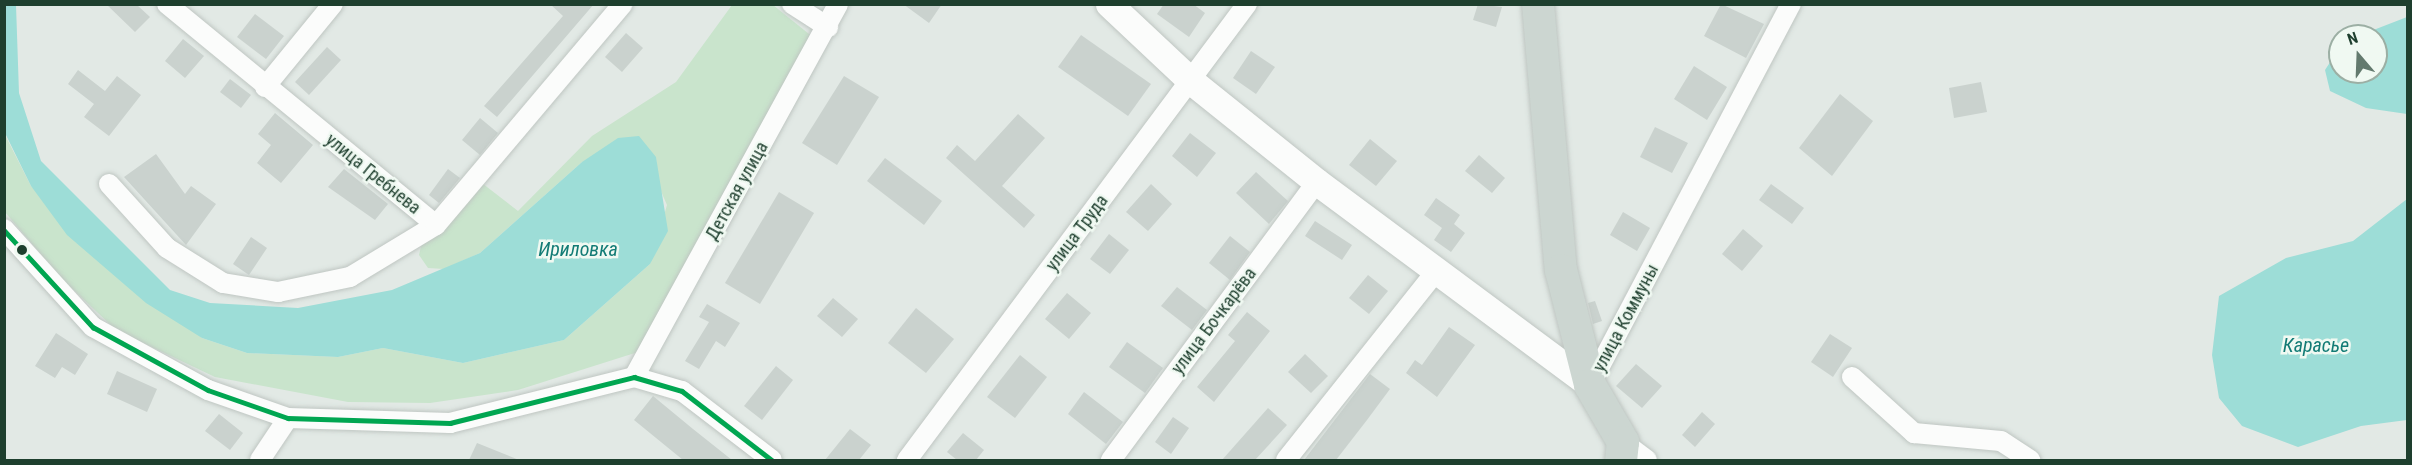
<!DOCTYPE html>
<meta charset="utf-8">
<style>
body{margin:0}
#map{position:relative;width:2412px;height:465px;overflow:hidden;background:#e2e9e5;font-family:"Roboto Condensed",sans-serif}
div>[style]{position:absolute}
.green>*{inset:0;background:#c9e4cc}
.water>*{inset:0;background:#9dddd7}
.building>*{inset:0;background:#cad2ce}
.roads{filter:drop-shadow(0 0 2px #bfc6c2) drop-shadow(0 0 2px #bfc6c2)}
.street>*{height:20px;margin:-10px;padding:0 10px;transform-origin:10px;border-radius:10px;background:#fbfcfb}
.secondary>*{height:27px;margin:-13.5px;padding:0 13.5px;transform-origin:13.5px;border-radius:13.5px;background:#fbfcfb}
.primary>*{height:32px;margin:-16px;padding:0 16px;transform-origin:16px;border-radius:16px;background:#ccd6d1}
.bus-1>*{height:4.5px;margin:-2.25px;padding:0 2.25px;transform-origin:2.25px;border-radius:2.25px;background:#00a651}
.dots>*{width:16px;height:16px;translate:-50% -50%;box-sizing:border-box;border:3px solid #f0f9f2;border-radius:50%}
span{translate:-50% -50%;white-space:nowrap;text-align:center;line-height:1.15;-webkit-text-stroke:5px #f0f9f2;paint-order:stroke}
.street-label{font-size:18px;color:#1e3f2e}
.water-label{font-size:20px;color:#127b75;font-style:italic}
.frame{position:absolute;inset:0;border:6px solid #1e3f2e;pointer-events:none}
.north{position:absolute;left:2328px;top:24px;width:60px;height:60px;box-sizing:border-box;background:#f0f9f2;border:2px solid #9cafa4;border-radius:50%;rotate:341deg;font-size:16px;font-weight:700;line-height:24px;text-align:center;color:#1e3f2e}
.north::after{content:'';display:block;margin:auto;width:21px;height:27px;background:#637a6e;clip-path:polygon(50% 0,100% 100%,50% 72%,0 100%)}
</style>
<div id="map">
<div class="green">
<i style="clip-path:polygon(732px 5px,773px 5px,814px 38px,638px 352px,518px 390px,430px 403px,348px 402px,215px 377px,116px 330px,62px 279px,5px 212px,4px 133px,31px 186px,202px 338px,247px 353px,338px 357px,383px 348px,463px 363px,564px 340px,650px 264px,667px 205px,657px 182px,656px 157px,582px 162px,480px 253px,444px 269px,428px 268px,419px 255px,422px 242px,478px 180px,518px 211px,592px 136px,676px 82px)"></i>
</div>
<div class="water">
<i style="clip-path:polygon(5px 4px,16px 5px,19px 93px,41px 161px,170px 290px,210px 303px,298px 308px,392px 290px,480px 253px,582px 162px,618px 138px,639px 136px,656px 157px,668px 231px,650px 264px,564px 340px,463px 363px,383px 348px,338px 357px,247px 353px,202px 338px,146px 303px,67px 235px,31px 186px,5px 133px)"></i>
<i style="clip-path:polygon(2407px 17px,2407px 114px,2366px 108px,2330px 91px,2325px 70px,2340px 47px,2340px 72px,2376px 72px,2376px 36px,2358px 36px)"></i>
<i style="clip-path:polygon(2407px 199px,2407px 420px,2361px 426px,2298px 447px,2242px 426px,2219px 398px,2212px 355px,2219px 296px,2286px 258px,2353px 241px)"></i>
</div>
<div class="building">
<i style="clip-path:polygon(106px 4px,136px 4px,150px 17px,135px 32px)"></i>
<i style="clip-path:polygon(550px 4px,594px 4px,497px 117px,484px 106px,563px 16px)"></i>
<i style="clip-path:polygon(903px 4px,942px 4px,929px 23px)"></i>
<i style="clip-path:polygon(1164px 4px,1193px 4px,1205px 13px,1189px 37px,1157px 14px)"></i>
<i style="clip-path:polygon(1478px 4px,1502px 7px,1496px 27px,1473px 20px)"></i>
<i style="clip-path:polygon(1721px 4px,1764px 24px,1746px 58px,1704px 36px)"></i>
<i style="clip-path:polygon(255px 14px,284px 36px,266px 59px,237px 37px)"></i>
<i style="clip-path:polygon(626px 33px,643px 48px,622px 72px,605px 57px)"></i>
<i style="clip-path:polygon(1081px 35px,1151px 84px,1128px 116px,1058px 67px)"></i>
<i style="clip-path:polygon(183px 39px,204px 56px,185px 78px,165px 61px)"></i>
<i style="clip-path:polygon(327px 47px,341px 60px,309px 95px,295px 82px)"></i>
<i style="clip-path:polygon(1251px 51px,1275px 67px,1256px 94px,1233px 78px)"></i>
<i style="clip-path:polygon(1694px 66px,1727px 87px,1707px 120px,1674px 99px)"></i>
<i style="clip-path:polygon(78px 70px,105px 91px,117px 76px,141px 95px,109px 136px,84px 117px,94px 104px,68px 84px)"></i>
<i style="clip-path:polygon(844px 76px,879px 97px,837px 165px,802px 143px)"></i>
<i style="clip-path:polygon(230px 79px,251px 95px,241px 108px,220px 92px)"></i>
<i style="clip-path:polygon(1981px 82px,1987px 112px,1954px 118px,1949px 88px)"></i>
<i style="clip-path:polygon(1840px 94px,1873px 121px,1832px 176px,1799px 148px)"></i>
<i style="clip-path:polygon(275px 113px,313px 145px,281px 183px,257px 163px,271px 145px,258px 134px)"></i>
<i style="clip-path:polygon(1018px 114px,1045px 138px,1002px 186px,1035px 215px,1024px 228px,946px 158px,957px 145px,975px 161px)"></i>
<i style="clip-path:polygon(480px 118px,498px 133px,480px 155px,462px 140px)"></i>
<i style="clip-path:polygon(1655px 127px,1688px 143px,1672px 173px,1640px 157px)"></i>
<i style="clip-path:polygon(1190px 133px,1216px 153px,1197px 177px,1172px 156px)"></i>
<i style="clip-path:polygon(1370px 139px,1397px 161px,1376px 186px,1349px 165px)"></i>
<i style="clip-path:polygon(156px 154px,185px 194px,191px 186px,216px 204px,186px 245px,124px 177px)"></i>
<i style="clip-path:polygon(1479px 155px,1505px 178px,1492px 193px,1465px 171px)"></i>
<i style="clip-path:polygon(885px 158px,942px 201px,924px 225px,867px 181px)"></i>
<i style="clip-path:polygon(344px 169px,388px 204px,375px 220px,328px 187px)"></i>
<i style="clip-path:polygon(448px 169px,460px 178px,439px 203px,429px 195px)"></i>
<i style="clip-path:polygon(1256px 172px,1288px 201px,1269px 224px,1236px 193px)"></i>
<i style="clip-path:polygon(1151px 184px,1172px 204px,1148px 231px,1126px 212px)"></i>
<i style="clip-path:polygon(1771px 184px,1804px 208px,1792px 224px,1759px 200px)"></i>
<i style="clip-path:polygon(779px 192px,814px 213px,760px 304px,725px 283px)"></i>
<i style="clip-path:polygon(1436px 198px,1460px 215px,1454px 224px,1465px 233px,1451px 252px,1434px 240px,1442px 228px,1424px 215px)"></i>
<i style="clip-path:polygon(1623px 212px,1650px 228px,1637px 251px,1610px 235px)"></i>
<i style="clip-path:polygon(1315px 221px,1352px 245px,1342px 260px,1305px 236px)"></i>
<i style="clip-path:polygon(1743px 229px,1763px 246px,1742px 271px,1722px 254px)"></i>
<i style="clip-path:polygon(1109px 234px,1129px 250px,1110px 274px,1090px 259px)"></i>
<i style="clip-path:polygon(1230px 236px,1250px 252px,1230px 280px,1209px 263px)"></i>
<i style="clip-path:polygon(251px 237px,267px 248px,249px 275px,233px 264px)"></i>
<i style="clip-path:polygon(1368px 275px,1388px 291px,1369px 314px,1349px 298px)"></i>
<i style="clip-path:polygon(1177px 287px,1207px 310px,1192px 330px,1161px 306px)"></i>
<i style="clip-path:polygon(1067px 293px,1091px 313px,1069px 339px,1045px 319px)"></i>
<i style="clip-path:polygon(833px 298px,858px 319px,842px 337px,817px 316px)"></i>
<i style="clip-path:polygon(1595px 301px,1602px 321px,1593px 324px,1588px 303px)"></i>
<i style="clip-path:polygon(707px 304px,740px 323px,725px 347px,716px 341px,699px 369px,685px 361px,709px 322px,699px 317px)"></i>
<i style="clip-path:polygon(916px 308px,954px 339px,926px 373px,888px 343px)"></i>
<i style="clip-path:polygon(1247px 312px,1270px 331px,1214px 402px,1197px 387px,1235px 341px,1228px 335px)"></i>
<i style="clip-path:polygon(1449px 327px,1475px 345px,1437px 397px,1406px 373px,1415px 360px,1422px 365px)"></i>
<i style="clip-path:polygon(56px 333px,88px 354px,75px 375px,62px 367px,55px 378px,35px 366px)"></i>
<i style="clip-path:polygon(1830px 334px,1852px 348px,1833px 377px,1811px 362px)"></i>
<i style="clip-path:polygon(1127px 342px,1163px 368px,1145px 393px,1109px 367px)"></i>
<i style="clip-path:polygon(1305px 354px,1328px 376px,1311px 393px,1288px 372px)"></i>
<i style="clip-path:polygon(1020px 355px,1047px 377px,1015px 418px,987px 397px)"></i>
<i style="clip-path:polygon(1636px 364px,1662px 386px,1642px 408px,1616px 386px)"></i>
<i style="clip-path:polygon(776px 366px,793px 380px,762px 420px,744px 406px)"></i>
<i style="clip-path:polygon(117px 371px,157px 389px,147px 412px,107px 394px)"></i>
<i style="clip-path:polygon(1370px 374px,1390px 389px,1367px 420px,1336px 460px,1304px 460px)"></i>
<i style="clip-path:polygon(1084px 392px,1123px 422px,1106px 444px,1068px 414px)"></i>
<i style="clip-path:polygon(653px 396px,693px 429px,732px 460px,683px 460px,634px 420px)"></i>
<i style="clip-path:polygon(1268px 408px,1287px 425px,1255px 460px,1222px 460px)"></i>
<i style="clip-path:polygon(1702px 412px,1715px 424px,1695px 447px,1682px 435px)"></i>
<i style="clip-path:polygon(219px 414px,243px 433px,230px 450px,205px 431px)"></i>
<i style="clip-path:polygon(1173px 417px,1189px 428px,1171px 454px,1155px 442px)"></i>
<i style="clip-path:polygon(850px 429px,871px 445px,859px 460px,825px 460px)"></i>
<i style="clip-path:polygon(963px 433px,984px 450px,976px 460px,957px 460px,947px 452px)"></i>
<i style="clip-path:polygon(477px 443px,519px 460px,469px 460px)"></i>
</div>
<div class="roads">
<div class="street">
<i style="left:167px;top:4px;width:348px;rotate:39.4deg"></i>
<i style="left:792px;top:4px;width:43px;rotate:32.6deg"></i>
<i style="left:265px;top:87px;width:107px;rotate:-50.7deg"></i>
<i style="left:109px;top:184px;width:86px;rotate:47.8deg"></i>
<i style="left:167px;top:248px;width:66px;rotate:32deg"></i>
<i style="left:223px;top:283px;width:56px;rotate:9.3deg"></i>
<i style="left:278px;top:292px;width:74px;rotate:-11.8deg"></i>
<i style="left:350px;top:277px;width:100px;rotate:-31.2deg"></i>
<i style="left:436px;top:225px;width:289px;rotate:-49.8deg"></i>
<i style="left:4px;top:229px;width:132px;rotate:47.8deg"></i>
<i style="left:93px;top:327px;width:131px;rotate:28.7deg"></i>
<i style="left:208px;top:390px;width:85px;rotate:19.3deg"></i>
<i style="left:288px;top:418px;width:162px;rotate:1.8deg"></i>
<i style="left:450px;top:423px;width:190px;rotate:-14deg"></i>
<i style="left:634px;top:377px;width:50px;rotate:16.3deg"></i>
<i style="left:682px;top:391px;width:113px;rotate:37.5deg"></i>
<i style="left:634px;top:377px;width:425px;rotate:-61.3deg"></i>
<i style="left:1852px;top:377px;width:84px;rotate:42.1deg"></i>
<i style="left:1914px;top:433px;width:87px;rotate:5.3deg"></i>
<i style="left:2001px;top:441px;width:35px;rotate:33deg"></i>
<i style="left:1590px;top:385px;width:431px;rotate:-62.2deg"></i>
<i style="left:1623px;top:442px;width:30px;rotate:37deg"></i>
<i style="left:260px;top:460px;width:50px;rotate:-56.3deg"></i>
<i style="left:907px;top:460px;width:569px;rotate:-53.29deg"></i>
<i style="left:1111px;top:460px;width:346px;rotate:-53.5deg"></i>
<i style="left:1286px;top:460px;width:238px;rotate:-51.5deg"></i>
</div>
<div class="secondary">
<i style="left:1109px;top:4px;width:112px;rotate:43.2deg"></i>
<i style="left:1191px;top:81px;width:161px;rotate:38.7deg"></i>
<i style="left:1317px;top:182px;width:340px;rotate:36.6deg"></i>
</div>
<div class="primary">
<i style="left:1538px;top:4px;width:267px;rotate:85.1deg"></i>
<i style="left:1561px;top:270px;width:119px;rotate:75.8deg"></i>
<i style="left:1590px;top:385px;width:66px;rotate:59.9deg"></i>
<i style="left:1623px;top:442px;width:18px;rotate:96deg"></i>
</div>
</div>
<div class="bus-1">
<i style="left:4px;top:230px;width:132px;rotate:47.5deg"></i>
<i style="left:93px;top:327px;width:131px;rotate:28.7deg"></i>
<i style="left:208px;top:390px;width:85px;rotate:19.3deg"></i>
<i style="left:288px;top:418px;width:162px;rotate:1.8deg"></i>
<i style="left:450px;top:423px;width:190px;rotate:-14deg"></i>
<i style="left:634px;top:377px;width:50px;rotate:16.3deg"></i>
<i style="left:682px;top:391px;width:113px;rotate:37.5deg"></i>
</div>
<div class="dots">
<i style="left:22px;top:250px;background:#1e3f2e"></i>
</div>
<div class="street-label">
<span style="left:373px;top:174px;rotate:39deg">улица Гребнева</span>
<span style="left:737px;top:191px;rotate:-61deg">Детская улица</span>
<span style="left:1077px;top:233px;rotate:-53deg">улица Труда</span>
<span style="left:1626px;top:318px;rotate:-62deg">улица Коммуны</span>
<span style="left:1214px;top:321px;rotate:-53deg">улица Бочкарёва</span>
</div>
<div class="water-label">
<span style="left:578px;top:249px">Ириловка</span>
<span style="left:2316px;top:345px">Карасье</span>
</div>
<div class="frame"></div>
<div class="north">N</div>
</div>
